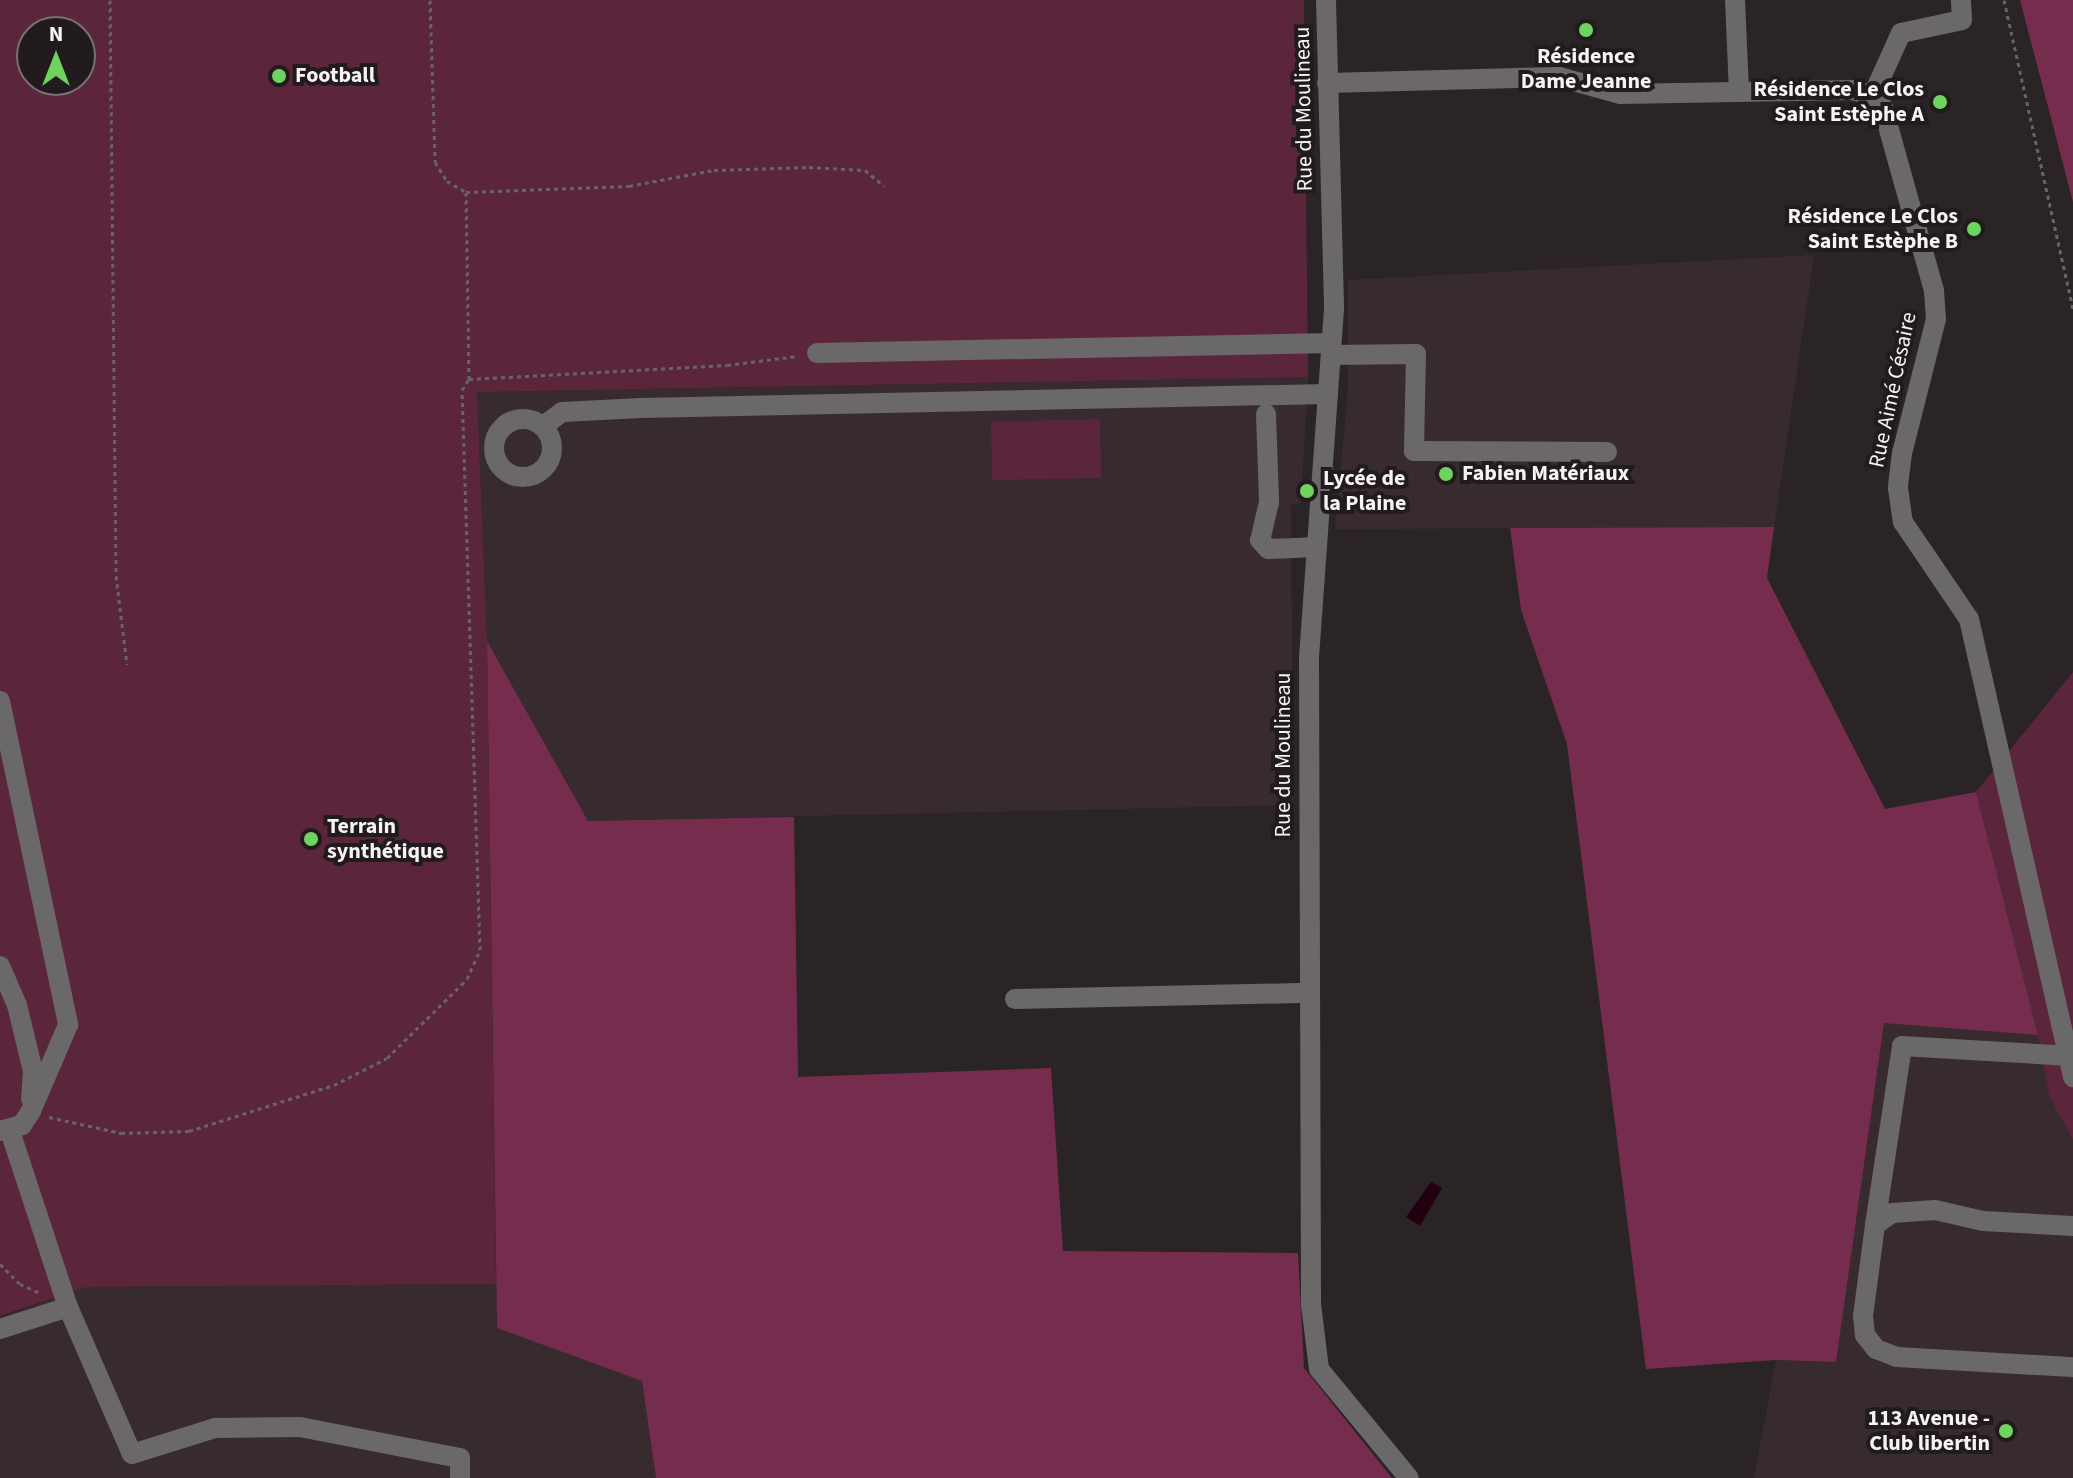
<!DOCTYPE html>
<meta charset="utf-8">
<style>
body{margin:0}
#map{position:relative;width:2073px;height:1478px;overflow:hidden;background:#2a2426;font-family:"Source Sans 3",sans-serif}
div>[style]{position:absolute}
.built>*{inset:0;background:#382b2f}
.green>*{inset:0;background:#5b263c}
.forest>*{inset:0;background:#762d4d}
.water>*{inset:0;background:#21000f}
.path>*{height:3px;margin-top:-1.5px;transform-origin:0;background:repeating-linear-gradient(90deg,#696365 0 4px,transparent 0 8px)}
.minor>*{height:20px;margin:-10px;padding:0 10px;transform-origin:10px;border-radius:10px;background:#6b6869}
.minor>.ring{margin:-10px;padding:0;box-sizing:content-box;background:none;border:20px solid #6b6869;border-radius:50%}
.dots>*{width:22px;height:22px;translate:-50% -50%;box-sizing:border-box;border:4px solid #211b1d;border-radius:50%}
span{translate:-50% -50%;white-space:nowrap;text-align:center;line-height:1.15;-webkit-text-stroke:8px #211b1d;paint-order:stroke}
.poi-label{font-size:22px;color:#f7f3f4;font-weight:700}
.left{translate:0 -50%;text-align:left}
.right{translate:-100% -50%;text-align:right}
.street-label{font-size:22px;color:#f7f3f4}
.north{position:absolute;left:16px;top:16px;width:80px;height:80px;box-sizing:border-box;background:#211b1d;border:2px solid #777173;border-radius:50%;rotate:0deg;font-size:22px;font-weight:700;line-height:32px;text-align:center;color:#f7f3f4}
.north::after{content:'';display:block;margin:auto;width:28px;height:36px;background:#6fd360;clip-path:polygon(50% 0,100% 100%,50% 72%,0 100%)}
</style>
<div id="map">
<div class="built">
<i style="clip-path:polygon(1814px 255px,1774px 527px,1335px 529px,1348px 390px,1348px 280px)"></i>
<i style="clip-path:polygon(1308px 377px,1301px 503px,1291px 505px,1293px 805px,588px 821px,487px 641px,477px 392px)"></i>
<i style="clip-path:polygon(1884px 1022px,2038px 1035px,2049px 1096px,2073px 1140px,2073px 1478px,1754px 1478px,1776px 1360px,1836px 1361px)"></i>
<i style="clip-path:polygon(496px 1284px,497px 1328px,642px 1381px,656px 1478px,0 1478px,0 1317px,86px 1287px)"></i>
</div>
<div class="green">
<i style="clip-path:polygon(evenodd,0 0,1304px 0,1308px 377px,477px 392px,487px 641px,496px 1284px,86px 1287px,0 1316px,0 0,32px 32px,80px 32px,80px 80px,32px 80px,32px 32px)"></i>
<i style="clip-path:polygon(1100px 419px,1101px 478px,992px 480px,991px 422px)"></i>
<i style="clip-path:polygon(2073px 672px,2073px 1140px,2049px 1096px,2038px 1035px,1976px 792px)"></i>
</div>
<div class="forest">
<i style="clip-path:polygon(2020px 0,2073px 0,2073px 202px)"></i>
<i style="clip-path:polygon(1774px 527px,1767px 578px,1885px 809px,1976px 792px,2038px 1035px,1884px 1023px,1836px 1362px,1776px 1360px,1646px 1369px,1567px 744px,1521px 610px,1510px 528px)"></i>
<i style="clip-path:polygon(487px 641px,588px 821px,794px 817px,798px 1077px,1051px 1068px,1063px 1251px,1298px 1253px,1304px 1368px,1392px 1478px,656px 1478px,642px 1381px,497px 1328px)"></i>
</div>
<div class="water">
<i style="clip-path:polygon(1431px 1182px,1442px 1188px,1420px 1226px,1406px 1217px)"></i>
</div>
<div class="path">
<i style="left:110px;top:0;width:576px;rotate:89.4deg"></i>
<i style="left:116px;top:576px;width:89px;rotate:82.9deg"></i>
<i style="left:430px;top:0;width:162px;rotate:88.2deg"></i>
<i style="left:435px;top:162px;width:22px;rotate:58deg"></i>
<i style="left:447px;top:181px;width:22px;rotate:30deg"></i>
<i style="left:466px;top:192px;width:163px;rotate:-2.1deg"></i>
<i style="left:629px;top:186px;width:86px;rotate:-10.7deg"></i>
<i style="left:714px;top:170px;width:95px;rotate:-1.8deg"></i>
<i style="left:809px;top:167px;width:56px;rotate:3.1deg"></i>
<i style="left:865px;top:170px;width:25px;rotate:40deg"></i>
<i style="left:2004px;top:0;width:317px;rotate:77.4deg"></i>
<i style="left:466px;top:192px;width:187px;rotate:89.1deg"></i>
<i style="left:49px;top:1117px;width:74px;rotate:12.5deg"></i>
<i style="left:121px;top:1133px;width:68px;rotate:-1.7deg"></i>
<i style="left:189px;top:1131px;width:152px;rotate:-17.6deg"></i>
<i style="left:334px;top:1085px;width:59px;rotate:-27deg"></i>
<i style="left:387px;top:1058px;width:112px;rotate:-44.6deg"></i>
<i style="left:467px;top:979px;width:32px;rotate:-66deg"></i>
<i style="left:480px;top:950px;width:560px;rotate:-91.84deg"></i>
<i style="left:462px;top:390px;width:13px;rotate:-58deg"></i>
<i style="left:469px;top:379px;width:258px;rotate:-3.1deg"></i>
<i style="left:727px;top:365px;width:71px;rotate:-7.3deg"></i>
<i style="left:0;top:1264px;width:28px;rotate:45deg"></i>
<i style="left:20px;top:1284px;width:24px;rotate:24deg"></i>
</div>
<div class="minor">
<i style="left:1326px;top:0;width:309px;rotate:88.5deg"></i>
<i style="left:1334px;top:309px;width:349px;rotate:94.1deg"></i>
<i style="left:1309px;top:657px;width:647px;rotate:89.82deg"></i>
<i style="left:1311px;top:1304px;width:65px;rotate:83deg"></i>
<i style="left:1319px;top:1369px;width:141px;rotate:50.5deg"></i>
<i style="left:1735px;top:0;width:92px;rotate:87.5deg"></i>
<i style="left:1327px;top:83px;width:232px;rotate:-1.5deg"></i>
<i style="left:1559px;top:77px;width:63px;rotate:15.6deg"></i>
<i style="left:1620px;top:94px;width:231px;rotate:-1deg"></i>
<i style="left:1851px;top:90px;width:23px;rotate:13deg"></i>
<i style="left:1873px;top:95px;width:16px;rotate:52deg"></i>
<i style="left:1883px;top:108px;width:190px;rotate:74.4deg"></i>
<i style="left:1934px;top:291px;width:28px;rotate:86deg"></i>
<i style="left:1936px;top:319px;width:138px;rotate:104.2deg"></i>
<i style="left:1902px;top:453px;width:35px;rotate:97deg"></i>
<i style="left:1898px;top:488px;width:34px;rotate:82deg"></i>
<i style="left:1903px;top:522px;width:117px;rotate:55.8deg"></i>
<i style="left:1969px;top:619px;width:470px;rotate:77.2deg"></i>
<i style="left:1873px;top:95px;width:68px;rotate:-65.7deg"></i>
<i style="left:1901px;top:33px;width:62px;rotate:-12deg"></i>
<i style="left:1962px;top:20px;width:20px;rotate:-93deg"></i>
<i style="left:817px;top:353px;width:514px;rotate:-1.11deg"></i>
<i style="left:1331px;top:355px;width:85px;rotate:-0.7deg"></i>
<i style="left:1416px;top:354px;width:97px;rotate:91.2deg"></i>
<i style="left:1414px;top:451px;width:193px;rotate:0.3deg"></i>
<i style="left:1266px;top:414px;width:88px;rotate:88deg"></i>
<i style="left:1269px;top:502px;width:39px;rotate:103deg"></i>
<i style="left:1260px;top:540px;width:12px;rotate:48deg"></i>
<i style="left:1268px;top:549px;width:49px;rotate:-2.3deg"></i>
<i class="ring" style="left:494px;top:419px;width:38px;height:38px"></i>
<i style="left:543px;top:426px;width:24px;rotate:-36deg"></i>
<i style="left:562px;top:412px;width:79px;rotate:-2.9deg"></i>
<i style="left:641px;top:408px;width:687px;rotate:-1.17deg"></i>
<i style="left:0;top:701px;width:331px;rotate:78.1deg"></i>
<i style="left:68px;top:1025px;width:94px;rotate:113.3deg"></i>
<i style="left:31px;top:1111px;width:17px;rotate:123deg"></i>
<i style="left:22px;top:1125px;width:23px;rotate:165deg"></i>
<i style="left:0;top:966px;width:43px;rotate:66.4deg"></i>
<i style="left:17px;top:1005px;width:68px;rotate:76.4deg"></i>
<i style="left:33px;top:1071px;width:28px;rotate:94deg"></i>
<i style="left:1015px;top:999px;width:294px;rotate:-1.2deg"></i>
<i style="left:10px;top:1131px;width:185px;rotate:71.8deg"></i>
<i style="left:1875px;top:1225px;width:181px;rotate:-81.4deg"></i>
<i style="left:1902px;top:1046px;width:166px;rotate:3.4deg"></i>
<i style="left:2073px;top:1226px;width:90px;rotate:-176.8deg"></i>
<i style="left:1983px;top:1221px;width:49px;rotate:-167.1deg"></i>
<i style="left:1935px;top:1210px;width:43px;rotate:176deg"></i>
<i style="left:1892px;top:1213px;width:21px;rotate:145deg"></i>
<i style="left:1875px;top:1225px;width:92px;rotate:97.5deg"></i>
<i style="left:1863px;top:1316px;width:19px;rotate:84deg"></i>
<i style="left:1865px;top:1335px;width:18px;rotate:52deg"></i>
<i style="left:1876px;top:1349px;width:22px;rotate:21deg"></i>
<i style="left:1897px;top:1357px;width:176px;rotate:3.3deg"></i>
<i style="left:0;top:1329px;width:71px;rotate:-17.9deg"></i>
<i style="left:68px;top:1307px;width:160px;rotate:66.5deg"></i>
<i style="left:132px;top:1454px;width:87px;rotate:-17.4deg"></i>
<i style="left:215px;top:1428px;width:85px;rotate:-0.7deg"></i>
<i style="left:300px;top:1427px;width:163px;rotate:11deg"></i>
<i style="left:460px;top:1458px;width:20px;rotate:90deg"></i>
</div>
<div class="dots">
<i style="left:1586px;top:30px;background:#6fd360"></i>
<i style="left:279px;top:76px;background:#6fd360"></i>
<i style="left:1940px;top:102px;background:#6fd360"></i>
<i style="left:1974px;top:229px;background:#6fd360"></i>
<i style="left:1446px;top:474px;background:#6fd360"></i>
<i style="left:1307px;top:491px;background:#6fd360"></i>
<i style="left:311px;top:839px;background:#6fd360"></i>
<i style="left:2006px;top:1431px;background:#6fd360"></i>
</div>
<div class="poi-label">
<span style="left:1586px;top:69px">Résidence<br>Dame Jeanne</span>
<span class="left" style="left:295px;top:76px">Football</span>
<span class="right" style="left:1924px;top:102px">Résidence Le Clos<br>Saint Estèphe A</span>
<span class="right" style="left:1958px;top:229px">Résidence Le Clos<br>Saint Estèphe B</span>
<span class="left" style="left:1462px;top:474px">Fabien Matériaux</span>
<span class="left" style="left:1323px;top:491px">Lycée de<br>la Plaine</span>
<span class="left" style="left:327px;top:839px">Terrain<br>synthétique</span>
<span class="right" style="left:1990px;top:1431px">113 Avenue -<br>Club libertin</span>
</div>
<div class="street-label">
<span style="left:1304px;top:109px;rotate:-91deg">Rue du Moulineau</span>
<span style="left:1893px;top:390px;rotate:-78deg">Rue Aimé Césaire</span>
<span style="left:1284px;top:755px;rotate:-90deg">Rue du Moulineau</span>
</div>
<div class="north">N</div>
</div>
